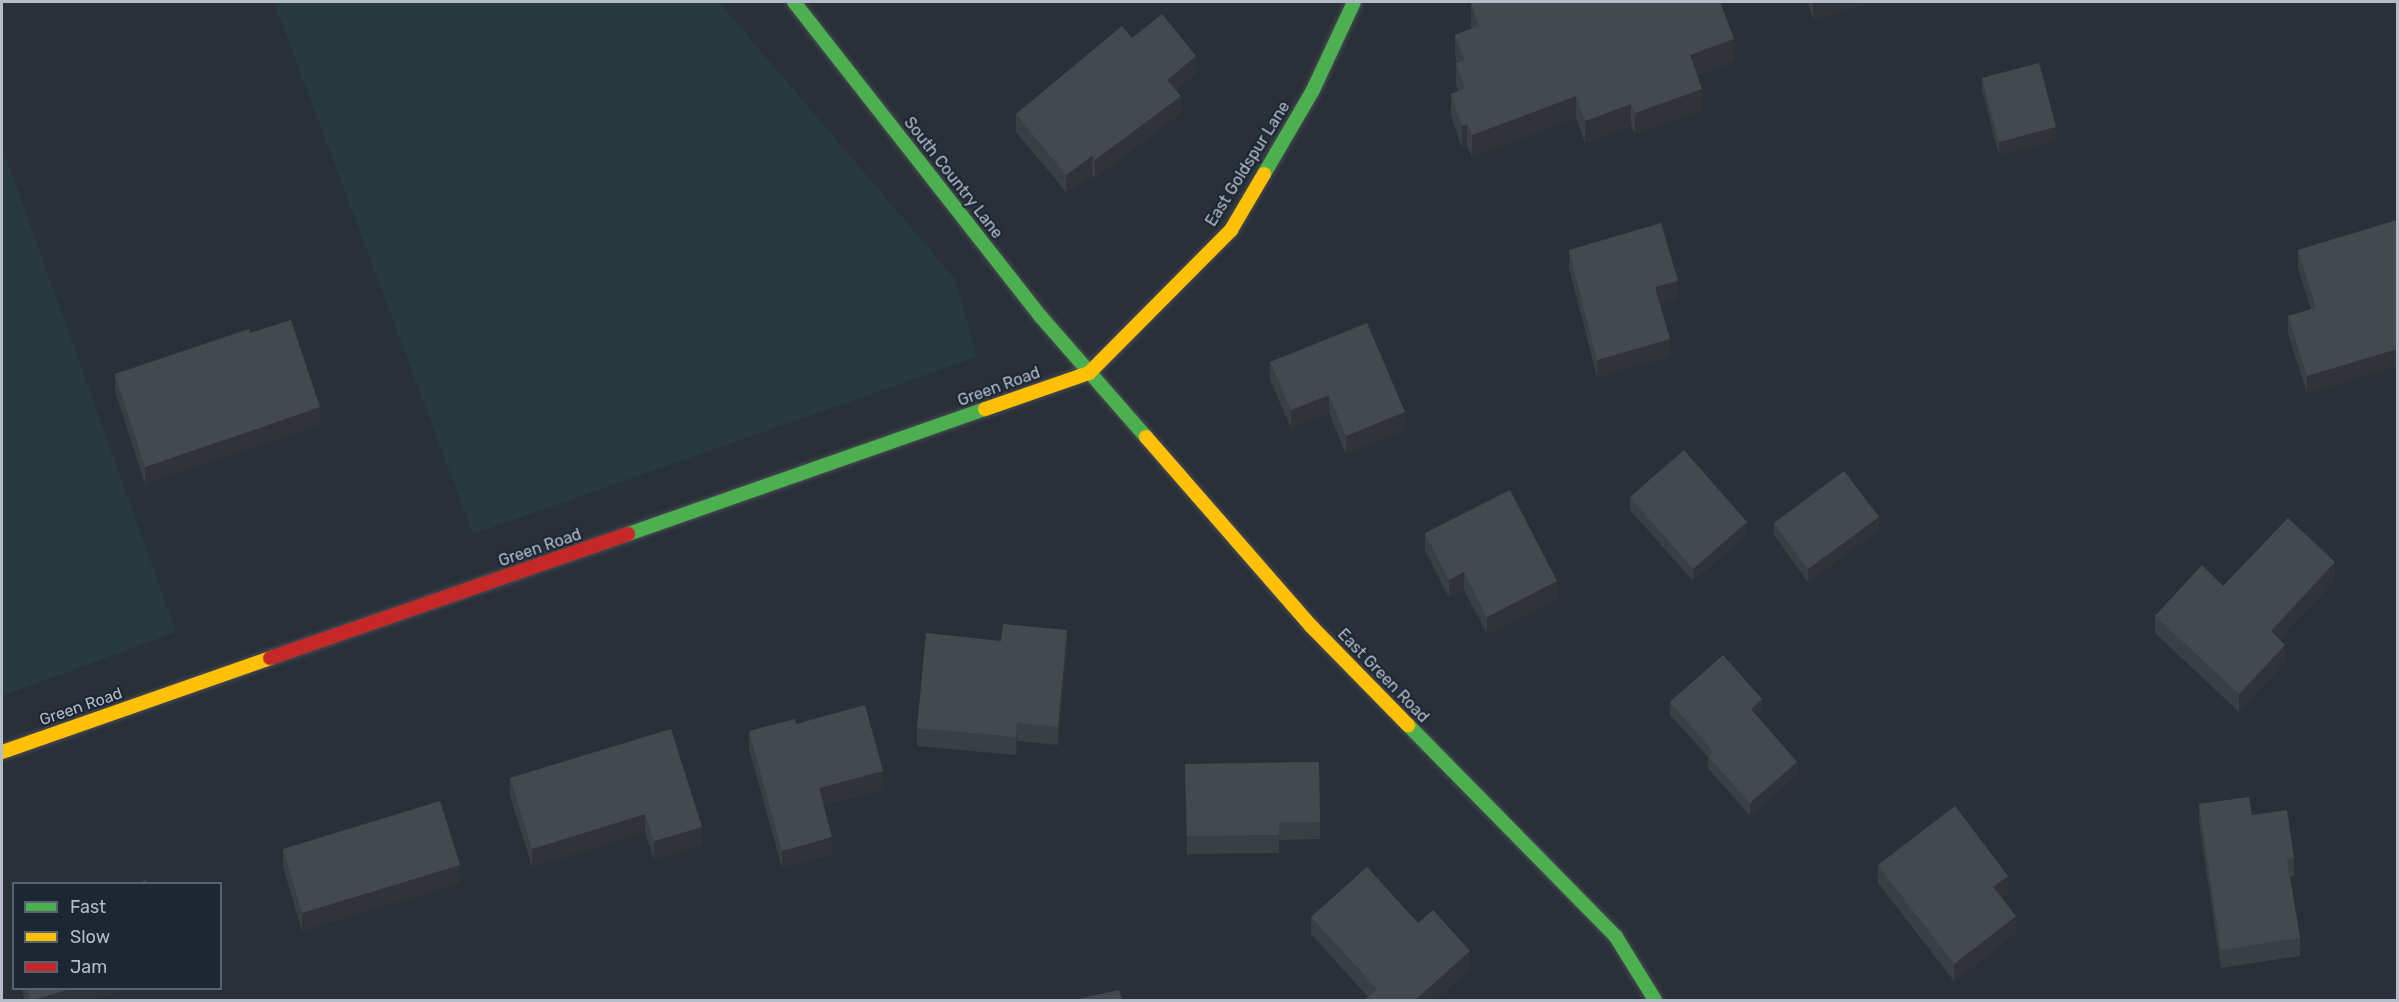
<!DOCTYPE html>
<style>
body{margin:0}
#map{position:relative;width:2399px;height:1002px;overflow:hidden;background:#2a3038;font-family:Rubik,sans-serif}
div>[style]{position:absolute}
.green>*{inset:0;background:#273a3e}
.roads{filter:drop-shadow(0 0 2px #484c53) drop-shadow(0 0 2px #484c53)}
.fast>*{height:14px;margin:-7px;padding:0 7px;transform-origin:7px;border-radius:7px;background:#4caf50}
.slow>*{height:14px;margin:-7px;padding:0 7px;transform-origin:7px;border-radius:7px;background:#ffc107}
.jam>*{height:14px;margin:-7px;padding:0 7px;transform-origin:7px;border-radius:7px;background:#c62828}
.wall>*{inset:0;background:#3a3f45}
.shaded-wall>*{inset:0;background:#303338}
.building>*{inset:0;background:#444950}
span{translate:-50% -50%;white-space:nowrap;text-align:center;line-height:1.15;-webkit-text-stroke:4.5px #1d2633;paint-order:stroke}
.street-label{font-size:16px;color:#b4bcc9}
.frame{position:absolute;inset:0;border:3px solid #b4bcc9;pointer-events:none}
.legend{position:absolute;left:12px;top:882px;width:210px;height:108px;box-sizing:border-box;background:#1d2633;border:2px solid #59626f;margin:0;padding:8px 10px;list-style:none;font-size:18px;color:#b4bcc9}
.legend li{display:flex;align-items:center;gap:12px;height:30px}
.legend b{width:30px;border:2px solid #59626f}
</style>
<div id="map">
<div class="green">
<i style="clip-path:polygon(274px 2px,719px 2px,955px 279px,977px 357px,473px 534px)"></i>
<i style="clip-path:polygon(2px 146px,176px 632px,2px 696px)"></i>
</div>
<div class="roads">
<div class="fast">
<i style="left:794px;top:2px;width:400px;rotate:51.9deg"></i>
<i style="left:1041px;top:317px;width:159px;rotate:48.8deg"></i>
<i style="left:1264px;top:174px;width:97px;rotate:-59.7deg"></i>
<i style="left:1313px;top:90px;width:97px;rotate:-65deg"></i>
<i style="left:628px;top:534px;width:378px;rotate:-19.3deg"></i>
<i style="left:1408px;top:725px;width:297px;rotate:45.5deg"></i>
<i style="left:1616px;top:937px;width:74px;rotate:58.2deg"></i>
</div>
<div class="slow">
<i style="left:985px;top:409px;width:110px;rotate:-19.1deg"></i>
<i style="left:1089px;top:373px;width:202px;rotate:-45.2deg"></i>
<i style="left:1231px;top:230px;width:65px;rotate:-59.5deg"></i>
<i style="left:1146px;top:437px;width:251px;rotate:48.9deg"></i>
<i style="left:1311px;top:626px;width:139px;rotate:45.6deg"></i>
<i style="left:2px;top:752px;width:284px;rotate:-19.3deg"></i>
</div>
<div class="jam">
<i style="left:270px;top:658px;width:379px;rotate:-19.1deg"></i>
</div>
</div>
<div class="wall">
<i style="clip-path:polygon(1807px 2px,1873px 2px,1813px 19px)"></i>
<i style="clip-path:polygon(1471px 3px,1734px 61px,1697px 75px,1702px 110px,1635px 134px,1631px 126px,1585px 143px,1576px 118px,1472px 157px,1467px 146px,1462px 148px,1451px 116px,1451px 94px,1458px 91px,1456px 85px,1456px 63px,1457px 63px,1455px 56px,1455px 35px,1472px 28px,1471px 25px)"></i>
<i style="clip-path:polygon(1132px 38px,1196px 74px,1176px 90px,1181px 113px,1095px 178px,1092px 174px,1066px 192px,1016px 132px,1016px 114px)"></i>
<i style="clip-path:polygon(1982px 78px,2056px 140px,1999px 155px,1982px 90px)"></i>
<i style="clip-path:polygon(2397px 220px,2397px 366px,2307px 393px,2288px 334px,2288px 316px,2311px 309px,2298px 268px,2298px 250px)"></i>
<i style="clip-path:polygon(1569px 250px,1678px 298px,1659px 304px,1670px 356px,1597px 377px,1569px 268px)"></i>
<i style="clip-path:polygon(250px 333px,320px 424px,145px 484px,115px 391px,115px 374px)"></i>
<i style="clip-path:polygon(1270px 362px,1405px 430px,1346px 454px,1329px 413px,1291px 428px,1270px 380px)"></i>
<i style="clip-path:polygon(1630px 497px,1747px 535px,1693px 581px,1630px 510px)"></i>
<i style="clip-path:polygon(1774px 523px,1879px 530px,1808px 582px,1774px 535px)"></i>
<i style="clip-path:polygon(1425px 533px,1557px 599px,1487px 634px,1464px 590px,1449px 597px,1425px 551px)"></i>
<i style="clip-path:polygon(2335px 580px,2280px 639px,2285px 662px,2239px 712px,2155px 633px,2155px 616px,2223px 586px)"></i>
<i style="clip-path:polygon(1067px 648px,1058px 745px,1017px 741px,1016px 755px,917px 746px,917px 728px)"></i>
<i style="clip-path:polygon(1670px 702px,1762px 712px,1757px 716px,1797px 775px,1750px 816px,1708px 768px,1708px 757px,1670px 715px)"></i>
<i style="clip-path:polygon(796px 724px,883px 789px,823px 805px,832px 855px,782px 868px,749px 749px,749px 731px)"></i>
<i style="clip-path:polygon(671px 729px,702px 845px,654px 859px,645px 832px,532px 867px,510px 796px,510px 778px)"></i>
<i style="clip-path:polygon(1319px 762px,1320px 839px,1279px 840px,1279px 853px,1187px 854px,1185px 764px)"></i>
<i style="clip-path:polygon(2199px 804px,2252px 815px,2294px 858px,2294px 876px,2290px 877px,2300px 938px,2300px 956px,2221px 968px,2199px 822px)"></i>
<i style="clip-path:polygon(283px 849px,460px 883px,302px 931px,283px 867px)"></i>
<i style="clip-path:polygon(1878px 865px,2008px 893px,2002px 898px,2016px 933px,1954px 981px,1878px 883px)"></i>
<i style="clip-path:polygon(1311px 917px,1418px 923px,1470px 969px,1435px 1000px,1366px 1000px,1366px 999px,1368px 997px,1311px 934px)"></i>
<i style="clip-path:polygon(21px 988px,131px 988px,92px 1000px,25px 1000px)"></i>
</div>
<div class="shaded-wall">
<i style="clip-path:polygon(1813px 2px,1873px 2px,1813px 19px)"></i>
<i style="clip-path:polygon(1929px 2px,1941px 2px,1929px 5px)"></i>
<i style="clip-path:polygon(1734px 39px,1734px 61px,1690px 77px,1690px 55px)"></i>
<i style="clip-path:polygon(1196px 56px,1196px 74px,1167px 98px,1167px 80px)"></i>
<i style="clip-path:polygon(1702px 89px,1702px 110px,1635px 134px,1635px 113px)"></i>
<i style="clip-path:polygon(1181px 96px,1181px 113px,1095px 178px,1095px 160px)"></i>
<i style="clip-path:polygon(1576px 96px,1576px 118px,1472px 157px,1472px 135px)"></i>
<i style="clip-path:polygon(1631px 104px,1631px 126px,1585px 143px,1585px 121px)"></i>
<i style="clip-path:polygon(1467px 124px,1467px 146px,1462px 148px,1462px 126px)"></i>
<i style="clip-path:polygon(2056px 127px,2056px 140px,1999px 155px,1999px 142px)"></i>
<i style="clip-path:polygon(1092px 156px,1092px 174px,1066px 192px,1066px 175px)"></i>
<i style="clip-path:polygon(1678px 281px,1678px 298px,1655px 305px,1655px 287px)"></i>
<i style="clip-path:polygon(1670px 339px,1670px 356px,1597px 377px,1597px 360px)"></i>
<i style="clip-path:polygon(2397px 349px,2397px 366px,2307px 393px,2307px 376px)"></i>
<i style="clip-path:polygon(1329px 395px,1329px 413px,1291px 428px,1291px 410px)"></i>
<i style="clip-path:polygon(320px 407px,320px 424px,145px 484px,145px 467px)"></i>
<i style="clip-path:polygon(1405px 412px,1405px 430px,1346px 454px,1346px 436px)"></i>
<i style="clip-path:polygon(1879px 517px,1879px 530px,1808px 582px,1808px 569px)"></i>
<i style="clip-path:polygon(1747px 522px,1747px 535px,1693px 581px,1693px 569px)"></i>
<i style="clip-path:polygon(2335px 562px,2335px 580px,2271px 649px,2271px 631px)"></i>
<i style="clip-path:polygon(1464px 572px,1464px 590px,1449px 597px,1449px 580px)"></i>
<i style="clip-path:polygon(1557px 581px,1557px 599px,1487px 634px,1487px 617px)"></i>
<i style="clip-path:polygon(1067px 630px,1067px 648px,1058px 745px,1058px 727px)"></i>
<i style="clip-path:polygon(2285px 645px,2285px 662px,2239px 712px,2239px 694px)"></i>
<i style="clip-path:polygon(1762px 699px,1762px 712px,1751px 722px,1751px 709px)"></i>
<i style="clip-path:polygon(1017px 723px,1017px 741px,1016px 755px,1016px 737px)"></i>
<i style="clip-path:polygon(1797px 762px,1797px 775px,1750px 816px,1750px 803px)"></i>
<i style="clip-path:polygon(883px 771px,883px 789px,819px 806px,819px 788px)"></i>
<i style="clip-path:polygon(645px 814px,645px 832px,532px 867px,532px 849px)"></i>
<i style="clip-path:polygon(702px 827px,702px 845px,654px 859px,654px 841px)"></i>
<i style="clip-path:polygon(832px 837px,832px 855px,782px 868px,782px 851px)"></i>
<i style="clip-path:polygon(460px 865px,460px 883px,302px 931px,302px 913px)"></i>
<i style="clip-path:polygon(2008px 876px,2008px 893px,1993px 905px,1993px 887px)"></i>
<i style="clip-path:polygon(2016px 916px,2016px 933px,1954px 981px,1954px 964px)"></i>
<i style="clip-path:polygon(1470px 951px,1470px 969px,1435px 1000px,1415px 1000px)"></i>
<i style="clip-path:polygon(73px 988px,131px 988px,92px 1000px,33px 1000px)"></i>
</div>
<div class="building">
<i style="clip-path:polygon(1476px 2px,1720px 2px,1734px 39px,1690px 55px,1702px 89px,1635px 113px,1631px 104px,1585px 121px,1576px 96px,1472px 135px,1467px 124px,1462px 126px,1451px 94px,1465px 89px,1456px 63px,1465px 61px,1455px 35px,1479px 26px,1471px 3px)"></i>
<i style="clip-path:polygon(1162px 14px,1196px 56px,1167px 80px,1181px 96px,1095px 160px,1092px 156px,1066px 175px,1016px 114px,1122px 26px,1132px 38px)"></i>
<i style="clip-path:polygon(2039px 63px,2056px 127px,1999px 142px,1982px 78px)"></i>
<i style="clip-path:polygon(2397px 220px,2397px 349px,2307px 376px,2288px 316px,2316px 308px,2298px 250px)"></i>
<i style="clip-path:polygon(1661px 223px,1678px 281px,1655px 287px,1670px 339px,1597px 360px,1569px 250px)"></i>
<i style="clip-path:polygon(291px 320px,320px 407px,145px 467px,115px 374px,249px 329px,250px 333px)"></i>
<i style="clip-path:polygon(1367px 323px,1405px 412px,1346px 436px,1329px 395px,1291px 410px,1270px 362px)"></i>
<i style="clip-path:polygon(1684px 450px,1747px 522px,1693px 569px,1630px 497px)"></i>
<i style="clip-path:polygon(1844px 471px,1879px 517px,1808px 569px,1774px 523px)"></i>
<i style="clip-path:polygon(1510px 490px,1557px 581px,1487px 617px,1464px 572px,1449px 580px,1425px 533px)"></i>
<i style="clip-path:polygon(2288px 518px,2335px 562px,2271px 631px,2285px 645px,2239px 694px,2155px 616px,2202px 565px,2223px 586px)"></i>
<i style="clip-path:polygon(1003px 624px,1067px 630px,1058px 727px,1017px 723px,1016px 737px,917px 728px,926px 633px,1001px 641px)"></i>
<i style="clip-path:polygon(1723px 655px,1762px 699px,1751px 709px,1797px 762px,1750px 803px,1708px 756px,1713px 751px,1670px 702px)"></i>
<i style="clip-path:polygon(865px 705px,883px 771px,819px 788px,832px 837px,782px 851px,749px 731px,795px 719px,796px 724px)"></i>
<i style="clip-path:polygon(671px 729px,702px 827px,654px 841px,645px 814px,532px 849px,510px 778px)"></i>
<i style="clip-path:polygon(1319px 762px,1320px 822px,1279px 822px,1279px 835px,1187px 836px,1185px 764px)"></i>
<i style="clip-path:polygon(2249px 797px,2252px 815px,2287px 810px,2294px 858px,2287px 859px,2300px 938px,2221px 950px,2199px 804px)"></i>
<i style="clip-path:polygon(440px 801px,460px 865px,302px 913px,283px 849px)"></i>
<i style="clip-path:polygon(1955px 806px,2008px 876px,1993px 887px,2016px 916px,1954px 964px,1878px 865px)"></i>
<i style="clip-path:polygon(1367px 867px,1418px 923px,1433px 910px,1470px 951px,1415px 1000px,1368px 1000px,1366px 999px,1377px 989px,1311px 917px)"></i>
<i style="clip-path:polygon(146px 880px,147px 884px,135px 884px)"></i>
<i style="clip-path:polygon(27px 988px,73px 988px,33px 1000px,30px 1000px)"></i>
<i style="clip-path:polygon(1119px 990px,1122px 1000px,1073px 1000px)"></i>
</div>
<div class="street-label">
<span style="left:1248px;top:164px;rotate:-58deg">East Goldspur Lane</span>
<span style="left:953px;top:178px;rotate:52deg">South Country Lane</span>
<span style="left:999px;top:387px;rotate:-20deg">Green Road</span>
<span style="left:540px;top:548px;rotate:-19deg">Green Road</span>
<span style="left:1383px;top:676px;rotate:46deg">East Green Road</span>
<span style="left:81px;top:707px;rotate:-19deg">Green Road</span>
</div>
<div class="frame"></div>
<ul class="legend">
<li><b style="height:8px;background:#4caf50"></b>Fast</li>
<li><b style="height:8px;background:#ffc107"></b>Slow</li>
<li><b style="height:8px;background:#c62828"></b>Jam</li>
</ul>
</div>
